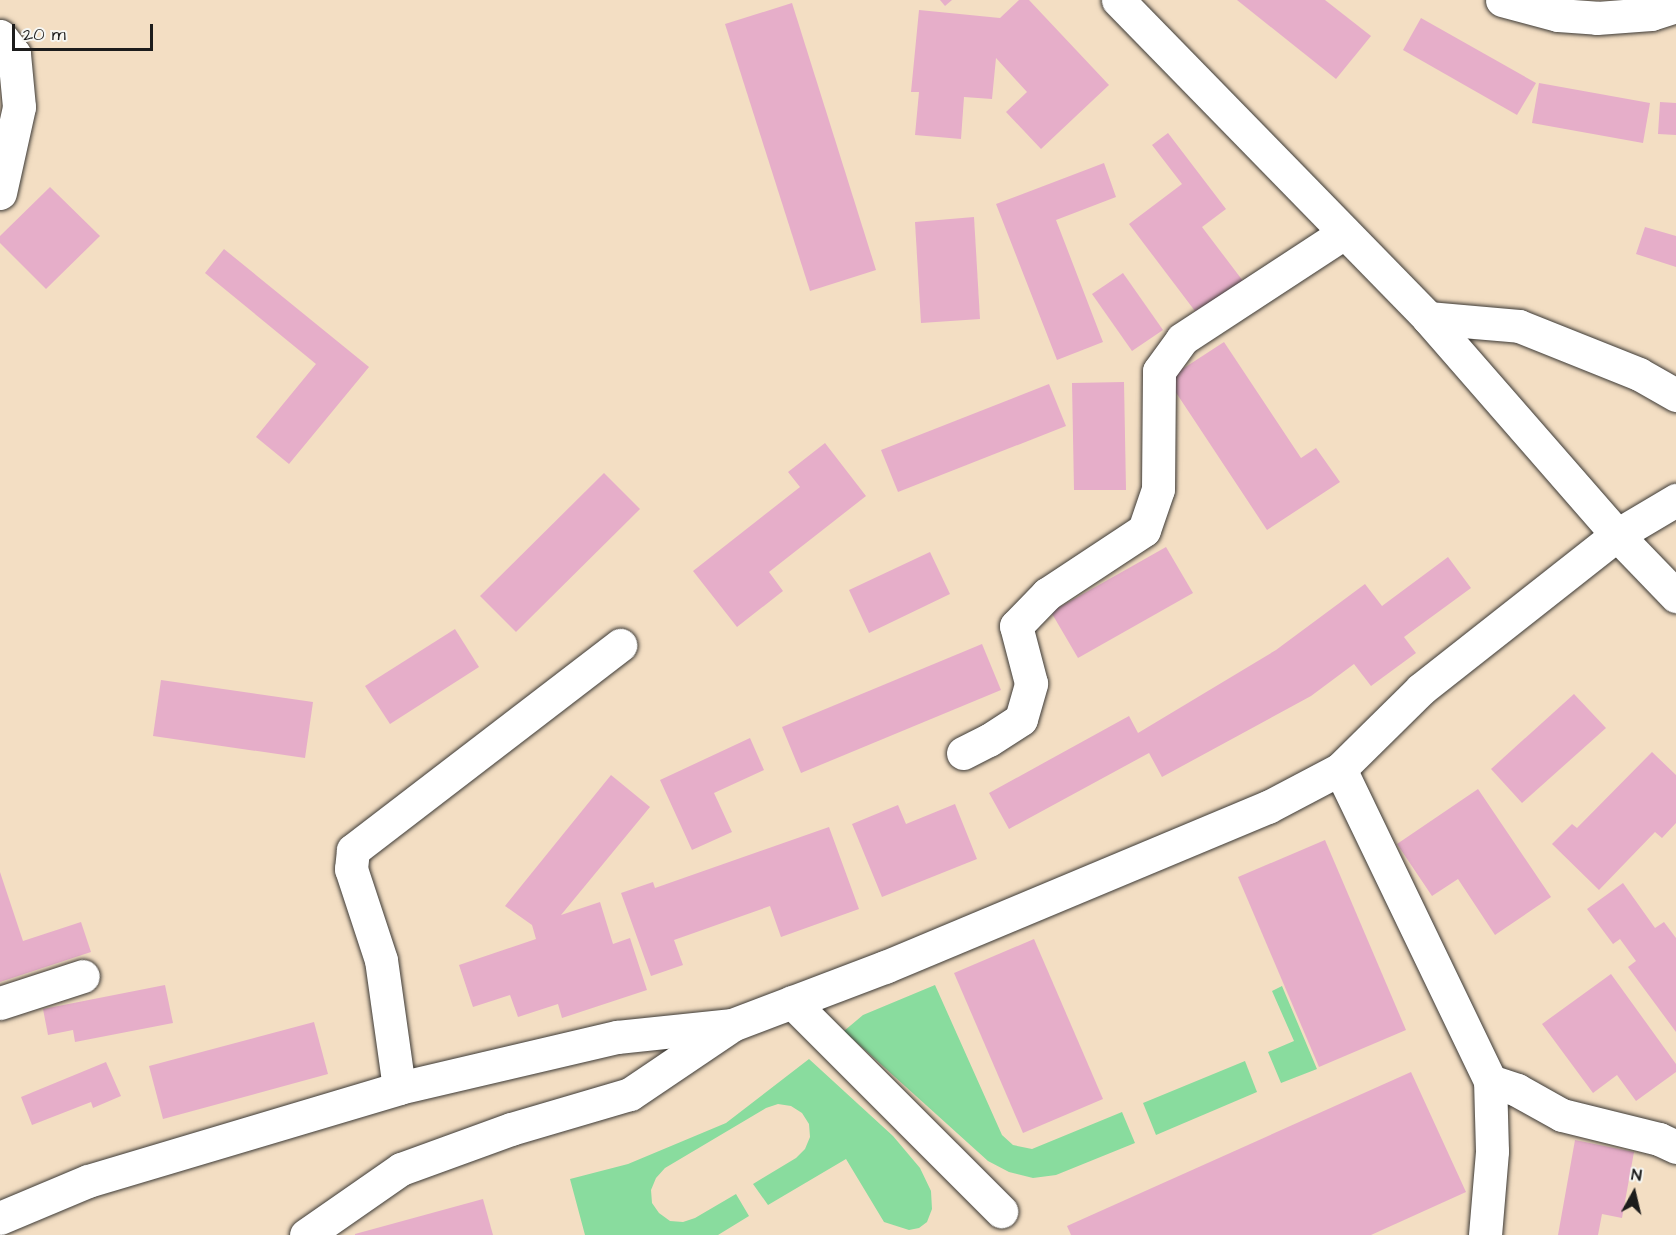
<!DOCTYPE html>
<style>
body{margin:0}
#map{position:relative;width:1676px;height:1235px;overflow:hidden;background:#f3dec3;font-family:"Architects Daughter",sans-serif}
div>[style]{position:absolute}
.green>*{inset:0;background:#89dc9e}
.building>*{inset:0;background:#e6aec9}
.roads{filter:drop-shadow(0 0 2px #3c3935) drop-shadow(0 0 2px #3c3935)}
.minor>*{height:33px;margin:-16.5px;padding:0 16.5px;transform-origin:16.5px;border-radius:16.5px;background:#fff}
span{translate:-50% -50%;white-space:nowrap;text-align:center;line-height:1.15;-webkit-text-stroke:6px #f6f6f2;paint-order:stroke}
.north{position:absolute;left:1604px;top:1163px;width:60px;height:60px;-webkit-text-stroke:4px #f6f6f2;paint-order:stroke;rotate:8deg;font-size:16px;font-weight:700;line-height:24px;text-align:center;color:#1c1c1c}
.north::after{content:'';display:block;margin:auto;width:21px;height:27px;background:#1c1c1c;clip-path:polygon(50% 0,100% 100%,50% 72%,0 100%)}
.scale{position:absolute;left:12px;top:24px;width:141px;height:27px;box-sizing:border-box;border:3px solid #1c1c1c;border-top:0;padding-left:8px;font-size:18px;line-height:21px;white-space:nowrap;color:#1c1c1c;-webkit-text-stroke:4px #f6f6f2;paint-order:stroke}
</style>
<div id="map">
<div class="green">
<i style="clip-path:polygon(935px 985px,1002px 1135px,1013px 1145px,1032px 1149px,1122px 1112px,1135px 1143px,1056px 1175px,1033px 1178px,1009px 1172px,988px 1161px,844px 1031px,863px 1015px)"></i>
<i style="clip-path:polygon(1282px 986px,1317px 1069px,1281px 1083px,1268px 1052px,1294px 1041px,1272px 991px)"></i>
<i style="clip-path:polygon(809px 1059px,893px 1136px,920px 1168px,931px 1191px,932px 1209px,927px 1222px,919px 1228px,909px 1230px,884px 1222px,846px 1159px,768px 1205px,753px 1184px,796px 1158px,805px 1149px,810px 1137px,809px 1124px,802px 1113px,791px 1106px,778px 1104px,766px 1108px,665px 1168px,656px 1178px,651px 1190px,652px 1203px,659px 1213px,670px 1221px,683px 1222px,695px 1218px,736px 1194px,749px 1216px,718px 1235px,585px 1235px,570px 1179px,628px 1164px,726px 1123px)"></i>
<i style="clip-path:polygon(1245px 1061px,1257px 1092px,1156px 1135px,1143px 1103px)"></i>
</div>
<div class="building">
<i style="clip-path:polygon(940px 0,952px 0,945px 6px)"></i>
<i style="clip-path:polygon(1019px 0,1029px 0,1109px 85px,1041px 149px,1006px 112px,1027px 92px,996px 58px,992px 99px,964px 97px,961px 139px,915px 135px,919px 92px,911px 92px,919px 10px,1000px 18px)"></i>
<i style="clip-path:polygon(1237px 0,1325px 0,1371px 36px,1336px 79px)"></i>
<i style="clip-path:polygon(792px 3px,876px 270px,810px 291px,725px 24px)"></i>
<i style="clip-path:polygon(1421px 18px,1536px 83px,1517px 115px,1403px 50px)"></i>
<i style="clip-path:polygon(1539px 83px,1650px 103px,1643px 143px,1532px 123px)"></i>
<i style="clip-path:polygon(1660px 102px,1676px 103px,1676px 135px,1658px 134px)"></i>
<i style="clip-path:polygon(1168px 133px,1226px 209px,1202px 227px,1243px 281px,1198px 315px,1129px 224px,1182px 184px,1152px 145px)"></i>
<i style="clip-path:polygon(1104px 163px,1116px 197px,1056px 220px,1103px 342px,1057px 360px,996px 204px)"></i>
<i style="clip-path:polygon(50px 187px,100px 236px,46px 289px,0 243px,0 236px)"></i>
<i style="clip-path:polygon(974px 217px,980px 319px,921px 323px,915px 222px)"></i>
<i style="clip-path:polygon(1645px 227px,1676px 236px,1676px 267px,1636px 254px)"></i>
<i style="clip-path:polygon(224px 249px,369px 367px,289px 464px,256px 437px,316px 364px,205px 273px)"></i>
<i style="clip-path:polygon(1123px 273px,1163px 330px,1132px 351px,1092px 294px)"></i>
<i style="clip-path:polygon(1224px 342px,1301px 458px,1316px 448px,1340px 482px,1267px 530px,1167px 379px)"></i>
<i style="clip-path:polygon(1124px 382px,1126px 490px,1074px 490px,1072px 383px)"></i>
<i style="clip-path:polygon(1049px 384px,1066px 426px,898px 492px,881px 450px)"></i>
<i style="clip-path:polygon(825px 443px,866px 496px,769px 572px,783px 591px,737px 627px,693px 571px,800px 487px,788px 472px)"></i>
<i style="clip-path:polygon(604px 473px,640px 509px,516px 632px,480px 596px)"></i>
<i style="clip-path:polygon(1166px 547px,1193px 593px,1078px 658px,1051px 612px)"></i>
<i style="clip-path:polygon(930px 552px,950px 594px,869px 633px,849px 590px)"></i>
<i style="clip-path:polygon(1448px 557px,1471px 588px,1404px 637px,1416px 653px,1371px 686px,1354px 664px,1311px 696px,1162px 777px,1149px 753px,1009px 829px,989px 793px,1129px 716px,1138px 733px,1276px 650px,1365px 584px,1382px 606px)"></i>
<i style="clip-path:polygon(455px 629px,479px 667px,390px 724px,365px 686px)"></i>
<i style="clip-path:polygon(982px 644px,1001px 690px,801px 773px,782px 727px)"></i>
<i style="clip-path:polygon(161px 680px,313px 702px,305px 758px,153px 736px)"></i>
<i style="clip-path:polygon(1574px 694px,1606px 728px,1522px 803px,1491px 769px)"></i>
<i style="clip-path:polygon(750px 738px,764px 770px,714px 793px,732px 832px,692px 850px,660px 780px)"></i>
<i style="clip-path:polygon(1652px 752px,1676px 775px,1676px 823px,1662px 838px,1655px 832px,1599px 890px,1552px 844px,1572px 824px,1577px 828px)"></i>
<i style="clip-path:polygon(611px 775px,650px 807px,561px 915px,600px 902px,613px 944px,630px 938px,647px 990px,562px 1018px,558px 1004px,518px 1017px,510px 995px,473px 1007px,459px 965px,536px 939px,532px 925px,505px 906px)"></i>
<i style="clip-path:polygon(1478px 789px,1551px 897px,1495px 935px,1458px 879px,1432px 896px,1397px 844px)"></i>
<i style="clip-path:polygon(955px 804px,977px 859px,882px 897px,852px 824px,898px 805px,906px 824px)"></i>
<i style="clip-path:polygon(829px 827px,859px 909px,781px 937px,770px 906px,674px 940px,683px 965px,651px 976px,621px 893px,653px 882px,655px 888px)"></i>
<i style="clip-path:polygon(1325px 840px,1406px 1030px,1319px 1067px,1238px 877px)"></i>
<i style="clip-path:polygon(0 872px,23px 941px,81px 922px,91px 952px,0 982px)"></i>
<i style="clip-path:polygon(1623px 883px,1655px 928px,1664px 922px,1676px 938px,1676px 1032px,1628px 967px,1636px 961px,1620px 939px,1613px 944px,1587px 909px)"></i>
<i style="clip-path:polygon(1034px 939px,1103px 1099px,1023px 1133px,954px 973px)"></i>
<i style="clip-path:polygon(1611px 974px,1676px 1064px,1676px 1072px,1636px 1101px,1617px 1075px,1593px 1093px,1542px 1024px)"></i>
<i style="clip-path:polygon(165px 985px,173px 1023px,75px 1042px,73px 1030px,48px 1035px,43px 1009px)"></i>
<i style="clip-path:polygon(314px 1022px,328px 1074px,163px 1119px,149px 1066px)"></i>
<i style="clip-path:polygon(106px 1062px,121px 1096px,93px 1108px,91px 1102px,32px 1125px,21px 1097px)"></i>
<i style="clip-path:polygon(1411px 1072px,1466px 1192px,1371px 1235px,1071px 1235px,1067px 1226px)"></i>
<i style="clip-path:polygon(1575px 1140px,1634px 1152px,1622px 1218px,1602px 1214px,1598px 1235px,1558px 1235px)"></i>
<i style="clip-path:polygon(483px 1199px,493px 1235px,355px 1235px,355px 1234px)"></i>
</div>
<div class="roads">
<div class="minor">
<i style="left:1118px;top:0;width:444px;rotate:45.7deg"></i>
<i style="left:1428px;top:318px;width:288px;rotate:48.9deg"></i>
<i style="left:1617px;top:535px;width:85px;rotate:46deg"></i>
<i style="left:1502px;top:0;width:58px;rotate:15deg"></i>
<i style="left:1558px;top:15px;width:39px;rotate:4deg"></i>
<i style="left:1597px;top:18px;width:54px;rotate:-4.2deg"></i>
<i style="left:1651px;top:14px;width:26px;rotate:-18deg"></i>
<i style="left:0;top:36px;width:23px;rotate:52deg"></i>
<i style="left:14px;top:54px;width:53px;rotate:84.6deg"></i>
<i style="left:19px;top:107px;width:88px;rotate:102.5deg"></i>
<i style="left:1428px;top:318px;width:91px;rotate:5deg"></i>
<i style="left:1519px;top:326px;width:129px;rotate:21.8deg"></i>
<i style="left:1639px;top:374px;width:43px;rotate:29.6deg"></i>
<i style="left:963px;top:753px;width:29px;rotate:-27deg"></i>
<i style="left:989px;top:740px;width:38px;rotate:-33deg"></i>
<i style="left:1021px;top:719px;width:37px;rotate:-74deg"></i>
<i style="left:1031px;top:683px;width:59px;rotate:-104.7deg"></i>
<i style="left:1016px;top:626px;width:45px;rotate:-45.9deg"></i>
<i style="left:1047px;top:594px;width:116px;rotate:-33.4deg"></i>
<i style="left:1144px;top:530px;width:43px;rotate:-71.1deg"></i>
<i style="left:1158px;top:489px;width:118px;rotate:-89.5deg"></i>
<i style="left:1159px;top:371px;width:39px;rotate:-54deg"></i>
<i style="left:1182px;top:339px;width:194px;rotate:-33.2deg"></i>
<i style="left:1340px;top:769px;width:346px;rotate:64.3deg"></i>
<i style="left:1490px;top:1081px;width:28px;rotate:18deg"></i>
<i style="left:1517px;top:1090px;width:51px;rotate:29.1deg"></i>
<i style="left:1562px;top:1115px;width:100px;rotate:13.9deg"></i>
<i style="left:1659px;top:1139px;width:19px;rotate:25deg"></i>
<i style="left:792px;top:1002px;width:296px;rotate:45deg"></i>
<i style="left:0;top:1003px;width:87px;rotate:-18deg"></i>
<i style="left:399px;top:1088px;width:129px;rotate:-98deg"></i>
<i style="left:381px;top:960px;width:96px;rotate:-108.2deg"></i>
<i style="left:351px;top:869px;width:19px;rotate:-84deg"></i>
<i style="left:353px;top:850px;width:337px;rotate:-37.5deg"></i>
<i style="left:0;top:1218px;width:95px;rotate:-22.8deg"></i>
<i style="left:88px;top:1181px;width:325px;rotate:-16.6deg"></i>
<i style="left:399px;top:1088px;width:224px;rotate:-13.2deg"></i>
<i style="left:617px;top:1037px;width:116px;rotate:-6deg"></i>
<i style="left:732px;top:1025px;width:164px;rotate:-20.8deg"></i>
<i style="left:885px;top:967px;width:415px;rotate:-22.7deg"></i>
<i style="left:1268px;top:807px;width:81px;rotate:-27.8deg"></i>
<i style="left:1340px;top:769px;width:114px;rotate:-44.6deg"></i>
<i style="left:1421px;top:689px;width:249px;rotate:-38.2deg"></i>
<i style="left:1617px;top:535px;width:69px;rotate:-30.7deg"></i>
<i style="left:306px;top:1235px;width:116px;rotate:-34.8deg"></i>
<i style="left:401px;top:1169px;width:117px;rotate:-20deg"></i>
<i style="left:511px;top:1129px;width:124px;rotate:-16.4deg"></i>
<i style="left:630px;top:1094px;width:118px;rotate:-34deg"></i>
<i style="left:1485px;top:1235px;width:84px;rotate:-85.2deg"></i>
<i style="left:1492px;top:1151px;width:70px;rotate:-91.6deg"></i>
</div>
</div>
<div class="north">N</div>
<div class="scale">20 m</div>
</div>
